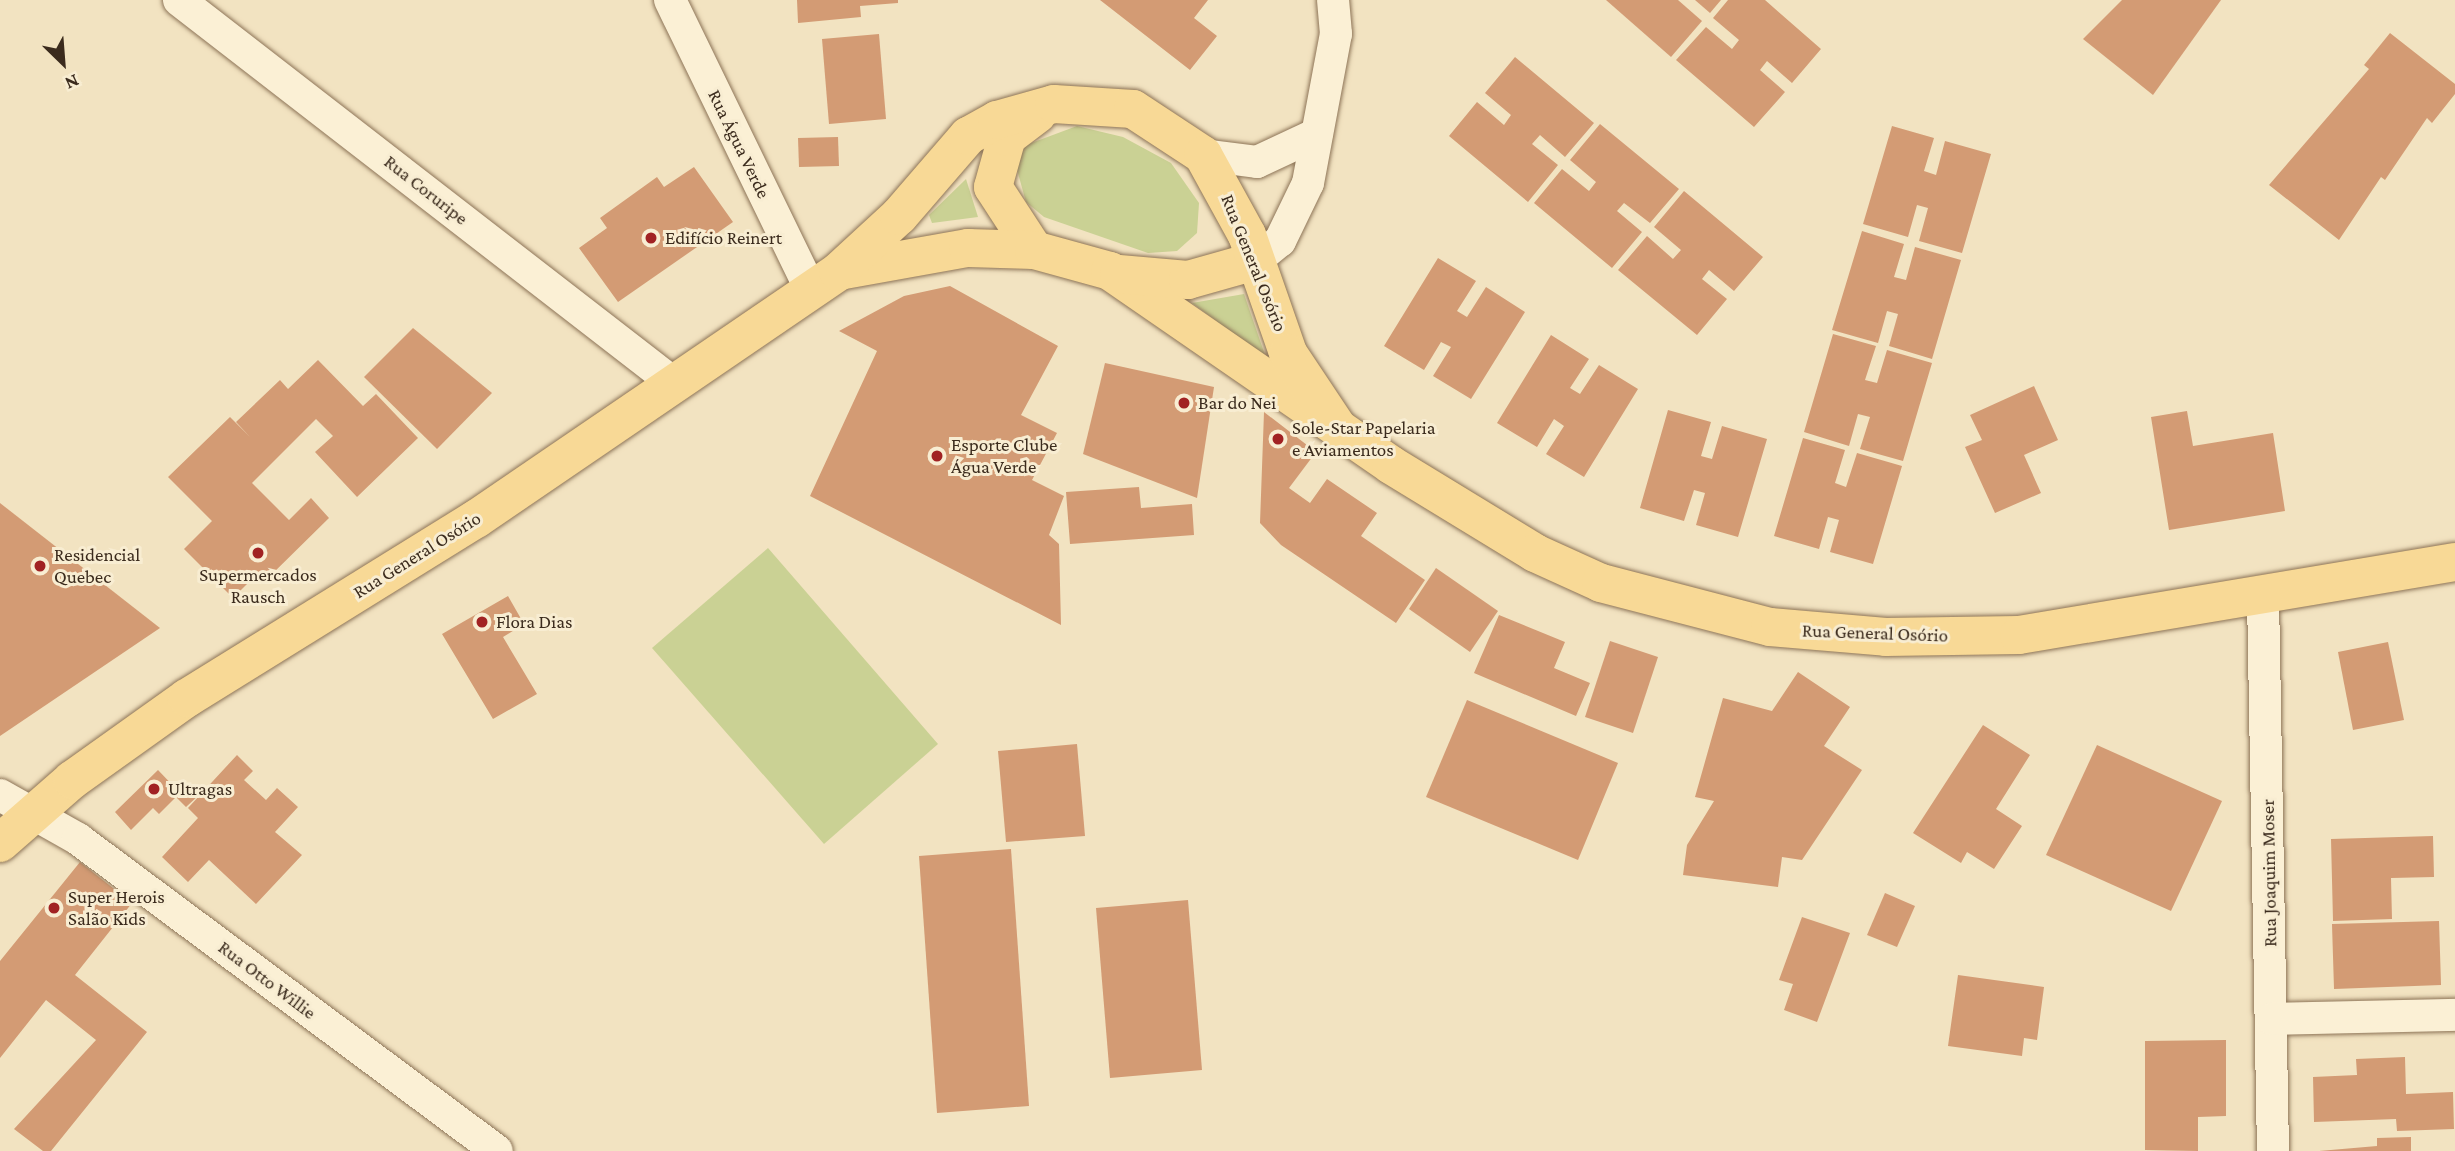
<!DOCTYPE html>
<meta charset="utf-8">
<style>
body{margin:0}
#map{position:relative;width:2455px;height:1151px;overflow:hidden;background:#f2e3c1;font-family:"Crimson Pro",serif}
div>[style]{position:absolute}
.green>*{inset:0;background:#cad194}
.building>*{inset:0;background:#d39b74}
.roads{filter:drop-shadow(0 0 2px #8d7457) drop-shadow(0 0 2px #8d7457)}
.minor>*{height:32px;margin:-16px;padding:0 16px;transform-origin:16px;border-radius:16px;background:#fbf0d5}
.primary>*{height:38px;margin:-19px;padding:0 19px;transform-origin:19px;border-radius:19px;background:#f8d996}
.dots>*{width:19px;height:19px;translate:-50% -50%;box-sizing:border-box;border:4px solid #f8edd2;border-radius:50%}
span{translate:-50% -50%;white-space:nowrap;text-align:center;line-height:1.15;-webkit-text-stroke:6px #f8edd2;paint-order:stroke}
.street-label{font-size:19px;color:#3b2b1d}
.poi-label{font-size:19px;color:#3b2b1d}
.left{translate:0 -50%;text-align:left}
.north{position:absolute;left:28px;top:28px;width:70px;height:70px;-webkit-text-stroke:5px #f8edd2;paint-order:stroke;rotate:155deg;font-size:19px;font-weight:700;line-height:28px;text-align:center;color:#3b2b1d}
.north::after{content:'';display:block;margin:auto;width:24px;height:32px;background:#3b2b1d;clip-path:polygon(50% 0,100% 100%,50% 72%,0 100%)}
</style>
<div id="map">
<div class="green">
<i style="clip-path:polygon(1077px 126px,1123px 137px,1171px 163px,1199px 203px,1197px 233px,1177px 251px,1148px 253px,1044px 217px,1026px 202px,1016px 166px,1026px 145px)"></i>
<i style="clip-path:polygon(966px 179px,978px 217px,932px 223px,929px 215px)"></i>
<i style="clip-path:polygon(1244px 294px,1266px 358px,1192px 303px)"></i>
<i style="clip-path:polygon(768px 548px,938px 744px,824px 844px,652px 648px)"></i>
</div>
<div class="building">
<i style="clip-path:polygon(797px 0,898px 0,898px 3px,860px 6px,861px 17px,798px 23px)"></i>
<i style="clip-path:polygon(1100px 0,1208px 0,1194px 18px,1217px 36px,1190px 70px)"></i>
<i style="clip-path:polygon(1606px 0,1678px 0,1702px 21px,1671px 57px)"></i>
<i style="clip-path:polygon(1695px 0,1721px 0,1710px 13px)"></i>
<i style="clip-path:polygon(1728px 0,1765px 0,1821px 49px,1792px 83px,1767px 61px,1760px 70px,1785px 92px,1754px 127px,1676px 60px,1706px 27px,1732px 49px,1739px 40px,1713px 18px)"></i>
<i style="clip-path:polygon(2122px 0,2221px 0,2153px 95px,2083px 39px)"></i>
<i style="clip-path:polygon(2390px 33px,2455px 84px,2455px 94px,2432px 123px,2427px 118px,2385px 180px,2381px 177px,2339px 240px,2269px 185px,2369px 69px,2364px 65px)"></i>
<i style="clip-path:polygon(879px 34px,886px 119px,829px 124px,822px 39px)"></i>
<i style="clip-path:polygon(1515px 57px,1594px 123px,1565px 157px,1540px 135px,1532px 144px,1558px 165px,1528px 202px,1449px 136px,1477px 102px,1504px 125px,1511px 115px,1485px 93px)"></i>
<i style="clip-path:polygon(1600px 124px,1679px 189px,1650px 223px,1624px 203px,1617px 211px,1642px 232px,1612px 268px,1534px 203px,1562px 169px,1589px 191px,1596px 182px,1570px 160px)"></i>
<i style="clip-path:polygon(1892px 126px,1934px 138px,1924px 171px,1936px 175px,1945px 141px,1991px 154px,1962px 253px,1919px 241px,1928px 208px,1917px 205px,1908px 237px,1863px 224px)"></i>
<i style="clip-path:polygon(838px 137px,839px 166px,799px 167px,798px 138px)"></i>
<i style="clip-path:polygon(694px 167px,733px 222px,618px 302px,579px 248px,607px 228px,600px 218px,657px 177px,664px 187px)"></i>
<i style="clip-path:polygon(1684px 191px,1763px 257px,1734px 291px,1709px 270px,1702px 279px,1727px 299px,1697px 335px,1618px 270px,1647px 236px,1673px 259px,1681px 250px,1654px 227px)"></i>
<i style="clip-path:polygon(1862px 231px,1904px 244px,1894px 277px,1906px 280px,1915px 247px,1961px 260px,1932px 359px,1889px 346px,1898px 314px,1887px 311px,1878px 343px,1832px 330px)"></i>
<i style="clip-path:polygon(1438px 258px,1476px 281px,1457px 311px,1467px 317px,1486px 287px,1525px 312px,1471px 399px,1433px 376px,1451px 347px,1441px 342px,1424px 370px,1384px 346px)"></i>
<i style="clip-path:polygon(950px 286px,1058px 346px,1021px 415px,1057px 433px,1032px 480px,1064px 496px,1049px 535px,1059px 544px,1061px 625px,810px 496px,877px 351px,839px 331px,904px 296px)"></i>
<i style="clip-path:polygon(413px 328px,492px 393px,437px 449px,364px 377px)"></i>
<i style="clip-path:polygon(1833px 334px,1876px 346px,1865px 380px,1877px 383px,1887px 350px,1932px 363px,1903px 461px,1860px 449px,1870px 417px,1858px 414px,1849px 446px,1804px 432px)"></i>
<i style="clip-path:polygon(1551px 335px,1589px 359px,1570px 388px,1580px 394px,1599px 365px,1638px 389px,1584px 477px,1546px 454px,1564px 426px,1554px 419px,1537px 447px,1497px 423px)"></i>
<i style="clip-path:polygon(318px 360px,363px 406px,376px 394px,418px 438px,357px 497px,315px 452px,333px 436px,316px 419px,252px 483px,289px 520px,311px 498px,329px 518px,265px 581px,257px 574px,233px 598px,184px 549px,212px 521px,168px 477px,230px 417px,250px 437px,236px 422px,280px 380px,288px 389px)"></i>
<i style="clip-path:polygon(1105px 363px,1214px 387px,1197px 498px,1083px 454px)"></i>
<i style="clip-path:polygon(2034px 386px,2058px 440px,2024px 455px,2041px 493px,1995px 513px,1965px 447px,1982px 440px,1970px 415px)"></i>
<i style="clip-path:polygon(1668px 410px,1711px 422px,1701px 456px,1712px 459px,1722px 426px,1767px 439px,1738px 537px,1696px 525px,1705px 493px,1694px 490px,1684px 521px,1640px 508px)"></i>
<i style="clip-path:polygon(2187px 411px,2193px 446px,2273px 433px,2285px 511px,2169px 530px,2151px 417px)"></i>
<i style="clip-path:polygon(1264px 412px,1316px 452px,1289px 488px,1310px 503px,1327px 479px,1377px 513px,1361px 536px,1425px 580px,1396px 623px,1281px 545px,1260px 523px)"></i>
<i style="clip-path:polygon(1803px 438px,1845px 450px,1835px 483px,1846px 487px,1857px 453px,1902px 466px,1873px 564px,1830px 552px,1839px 520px,1828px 517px,1819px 549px,1774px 536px)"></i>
<i style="clip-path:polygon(1139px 487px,1141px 508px,1192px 504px,1194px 535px,1070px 544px,1066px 492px)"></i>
<i style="clip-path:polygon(0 503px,160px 628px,0 736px)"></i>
<i style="clip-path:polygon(1436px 568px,1498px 611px,1470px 652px,1409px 609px)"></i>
<i style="clip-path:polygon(508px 596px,524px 624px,503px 637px,537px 694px,493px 719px,442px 634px)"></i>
<i style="clip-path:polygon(1499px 615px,1565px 642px,1554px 668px,1590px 683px,1576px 716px,1474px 673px)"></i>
<i style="clip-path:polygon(1610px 641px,1658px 657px,1633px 733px,1585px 717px)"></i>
<i style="clip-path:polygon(2388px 642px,2404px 720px,2353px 730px,2338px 652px)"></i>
<i style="clip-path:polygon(1798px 672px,1850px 707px,1824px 746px,1862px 770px,1802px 860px,1782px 857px,1778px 887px,1683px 875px,1687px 845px,1714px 801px,1695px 797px,1723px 698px,1772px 711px)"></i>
<i style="clip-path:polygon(1467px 700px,1618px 763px,1578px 860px,1426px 797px)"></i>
<i style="clip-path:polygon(1983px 725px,2030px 755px,1996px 809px,2022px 826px,1994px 869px,1967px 852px,1961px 863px,1913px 833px)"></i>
<i style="clip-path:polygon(1077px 744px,1085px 836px,1006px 842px,998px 751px)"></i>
<i style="clip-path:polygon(2097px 745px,2222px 801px,2171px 911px,2046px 855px)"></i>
<i style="clip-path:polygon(237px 755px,253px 771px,244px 780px,266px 800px,277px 788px,298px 807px,275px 832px,302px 855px,256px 904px,209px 860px,188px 882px,162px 857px,198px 818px,188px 808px)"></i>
<i style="clip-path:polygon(158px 770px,180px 793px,189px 784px,199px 795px,186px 807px,176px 797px,159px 814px,153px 808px,131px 830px,115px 812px)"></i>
<i style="clip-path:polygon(2433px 836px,2434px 877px,2391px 878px,2392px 919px,2333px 921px,2331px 839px)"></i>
<i style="clip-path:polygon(1011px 849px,1029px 1106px,937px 1113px,919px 856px)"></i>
<i style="clip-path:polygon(80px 862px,132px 903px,75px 975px,147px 1032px,51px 1151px,43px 1151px,14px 1129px,96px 1040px,46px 1000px,0 1058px,0 961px)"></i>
<i style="clip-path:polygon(1885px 893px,1915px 906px,1897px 947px,1867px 935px)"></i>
<i style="clip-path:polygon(1188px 900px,1202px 1070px,1110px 1078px,1096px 908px)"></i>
<i style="clip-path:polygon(1802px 917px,1850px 933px,1817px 1022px,1784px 1010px,1793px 984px,1779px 980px)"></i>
<i style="clip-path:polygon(2439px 921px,2441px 985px,2334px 989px,2332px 924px)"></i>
<i style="clip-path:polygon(1958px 975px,2044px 987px,2037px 1040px,2024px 1038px,2022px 1056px,1948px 1046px)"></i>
<i style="clip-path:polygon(2226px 1040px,2226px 1116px,2198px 1117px,2198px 1151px,2145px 1150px,2145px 1041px)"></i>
<i style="clip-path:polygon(2405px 1057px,2406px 1094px,2453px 1092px,2454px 1129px,2397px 1131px,2396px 1119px,2314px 1122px,2313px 1077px,2357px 1075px,2356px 1059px)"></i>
<i style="clip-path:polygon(2411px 1137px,2411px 1151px,2319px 1151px,2377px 1146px,2377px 1138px)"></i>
</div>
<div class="roads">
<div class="minor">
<i style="left:179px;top:0;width:624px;rotate:37.77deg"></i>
<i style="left:670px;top:0;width:320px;rotate:64.1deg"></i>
<i style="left:1203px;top:155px;width:54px;rotate:7.4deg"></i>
<i style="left:1257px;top:162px;width:66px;rotate:-25deg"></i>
<i style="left:1255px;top:261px;width:32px;rotate:-39deg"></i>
<i style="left:1280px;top:241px;width:64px;rotate:-64.2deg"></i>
<i style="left:1308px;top:183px;width:152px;rotate:-79.4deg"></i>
<i style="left:1336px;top:34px;width:34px;rotate:-95deg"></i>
<i style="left:2263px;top:596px;width:555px;rotate:88.97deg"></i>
<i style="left:0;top:795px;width:90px;rotate:29.4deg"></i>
<i style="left:78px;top:839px;width:522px;rotate:36.67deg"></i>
<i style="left:2272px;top:1019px;width:183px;rotate:-1.3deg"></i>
</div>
<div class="primary">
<i style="left:1034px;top:250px;width:75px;rotate:-123.1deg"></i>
<i style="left:993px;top:187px;width:52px;rotate:-74.4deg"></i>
<i style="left:1007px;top:137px;width:38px;rotate:-37deg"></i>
<i style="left:844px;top:270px;width:126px;rotate:-10.1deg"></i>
<i style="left:968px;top:248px;width:66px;rotate:1.7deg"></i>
<i style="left:1034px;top:250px;width:79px;rotate:15.4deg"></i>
<i style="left:1110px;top:271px;width:341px;rotate:34.6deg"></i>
<i style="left:1391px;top:465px;width:169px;rotate:31.4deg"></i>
<i style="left:1535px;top:553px;width:72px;rotate:24.4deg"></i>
<i style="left:1601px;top:583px;width:175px;rotate:14.6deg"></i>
<i style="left:1770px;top:627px;width:116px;rotate:4.9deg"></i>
<i style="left:1886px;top:637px;width:133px;rotate:-0.9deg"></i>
<i style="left:2019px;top:635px;width:442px;rotate:-9.5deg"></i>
<i style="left:1119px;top:274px;width:69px;rotate:5deg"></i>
<i style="left:1188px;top:280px;width:70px;rotate:-15.8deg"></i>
<i style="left:0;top:843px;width:96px;rotate:-41.2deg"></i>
<i style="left:72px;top:780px;width:141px;rotate:-35.5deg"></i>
<i style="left:187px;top:698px;width:340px;rotate:-31.8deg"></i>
<i style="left:476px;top:519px;width:438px;rotate:-34.3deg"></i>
<i style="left:838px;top:272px;width:83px;rotate:-42.6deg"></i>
<i style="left:899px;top:216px;width:106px;rotate:-49.2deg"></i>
<i style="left:968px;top:136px;width:33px;rotate:-29deg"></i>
<i style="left:997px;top:120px;width:59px;rotate:-15.7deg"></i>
<i style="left:1054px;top:104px;width:79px;rotate:3.6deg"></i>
<i style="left:1133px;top:109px;width:84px;rotate:33.3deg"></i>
<i style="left:1203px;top:155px;width:91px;rotate:61.2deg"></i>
<i style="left:1247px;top:235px;width:125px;rotate:70.8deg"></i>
<i style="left:1288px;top:353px;width:90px;rotate:56.3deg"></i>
</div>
</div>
<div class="dots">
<i style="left:651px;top:238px;background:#a12223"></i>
<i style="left:1184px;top:403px;background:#a12223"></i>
<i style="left:1278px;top:439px;background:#a12223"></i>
<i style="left:937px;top:456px;background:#a12223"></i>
<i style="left:258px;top:553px;background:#a12223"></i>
<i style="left:40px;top:566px;background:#a12223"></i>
<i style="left:482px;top:622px;background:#a12223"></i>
<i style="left:154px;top:789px;background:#a12223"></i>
<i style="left:54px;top:908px;background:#a12223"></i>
</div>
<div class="street-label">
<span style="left:739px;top:144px;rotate:64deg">Rua Água Verde</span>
<span style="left:426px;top:190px;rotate:38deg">Rua Coruripe</span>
<span style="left:1254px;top:263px;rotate:68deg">Rua General Osório</span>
<span style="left:417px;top:555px;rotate:-32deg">Rua General Osório</span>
<span style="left:1875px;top:633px;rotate:2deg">Rua General Osório</span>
<span style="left:2269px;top:873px;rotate:-91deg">Rua Joaquim Moser</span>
<span style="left:267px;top:980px;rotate:37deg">Rua Otto Willie</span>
</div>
<div class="poi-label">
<span class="left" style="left:665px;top:238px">Edifício Reinert</span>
<span class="left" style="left:1198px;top:403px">Bar do Nei</span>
<span class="left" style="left:1292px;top:439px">Sole-Star Papelaria<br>e Aviamentos</span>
<span class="left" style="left:951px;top:456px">Esporte Clube<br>Água Verde</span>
<span class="left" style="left:54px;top:566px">Residencial<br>Quebec</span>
<span style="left:258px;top:586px">Supermercados<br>Rausch</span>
<span class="left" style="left:496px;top:622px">Flora Dias</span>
<span class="left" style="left:168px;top:789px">Ultragas</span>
<span class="left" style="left:68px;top:908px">Super Herois<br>Salão Kids</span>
</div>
<div class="north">N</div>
</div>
